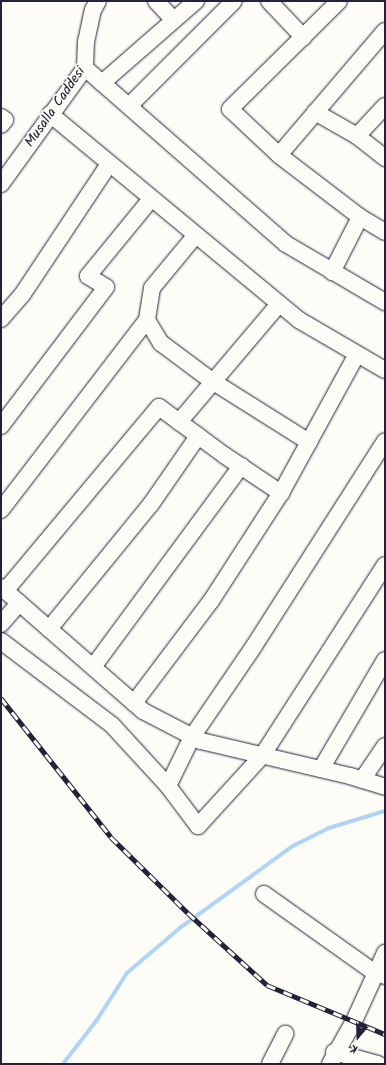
<!DOCTYPE html>
<style>
body{margin:0}
#map{position:relative;width:386px;height:1065px;overflow:hidden;background:#fdfcf7;font-family:Kalam,sans-serif}
div>[style]{position:absolute}
.stream>*{height:3.5px;margin:-1.75px;padding:0 1.75px;transform-origin:1.75px;border-radius:1.75px;background:#b0d3f8}
.roads{filter:drop-shadow(0 0 1px #22223b) drop-shadow(0 0 1px #22223b)}
.minor>*{height:16px;margin:-8px;padding:0 8px;transform-origin:8px;border-radius:8px;background:#fdfcf7}
.rail>*{height:4.5px;margin-top:-2.25px;transform-origin:0;background:repeating-linear-gradient(90deg,#fdfcf7 0 9px,#22223b 0 18px);box-sizing:border-box;border-block:1px solid #22223b}
span{translate:-50% -50%;white-space:nowrap;text-align:center;line-height:1.15;-webkit-text-stroke:3.5px #fdfcf7;paint-order:stroke}
.street-label{font-size:14px;color:#22223b}
.frame{position:absolute;inset:0;border:2px solid #22223b;pointer-events:none}
.north{position:absolute;left:338px;top:1017px;width:40px;height:40px;-webkit-text-stroke:3px #fdfcf7;paint-order:stroke;rotate:199deg;font-size:11px;font-weight:700;line-height:16px;text-align:center;color:#22223b}
.north::after{content:'';display:block;margin:auto;width:14px;height:18px;background:#22223b;clip-path:polygon(50% 0,100% 100%,50% 72%,0 100%)}
</style>
<div id="map">
<div class="stream">
<i style="left:63px;top:1064px;width:56px;rotate:-52.3deg"></i>
<i style="left:97px;top:1020px;width:56px;rotate:-57.4deg"></i>
<i style="left:127px;top:973px;width:70px;rotate:-40.3deg"></i>
<i style="left:180px;top:928px;width:140px;rotate:-36deg"></i>
<i style="left:293px;top:846px;width:40px;rotate:-26.6deg"></i>
<i style="left:329px;top:828px;width:59px;rotate:-16.9deg"></i>
</div>
<div class="roads">
<div class="minor">
<i style="left:156px;top:1px;width:26px;rotate:47deg"></i>
<i style="left:269px;top:1px;width:50px;rotate:46.6deg"></i>
<i style="left:85px;top:68px;width:267px;rotate:41.2deg"></i>
<i style="left:286px;top:244px;width:115px;rotate:30.4deg"></i>
<i style="left:102px;top:83px;width:125px;rotate:-41.1deg"></i>
<i style="left:129px;top:106px;width:148px;rotate:-45deg"></i>
<i style="left:315px;top:112px;width:48px;rotate:29.7deg"></i>
<i style="left:357px;top:136px;width:36px;rotate:38deg"></i>
<i style="left:50px;top:114px;width:323px;rotate:39.6deg"></i>
<i style="left:299px;top:320px;width:99px;rotate:30.2deg"></i>
<i style="left:1px;top:117px;width:5px;rotate:37deg"></i>
<i style="left:5px;top:120px;width:6px;rotate:129deg"></i>
<i style="left:357px;top:136px;width:41px;rotate:-47deg"></i>
<i style="left:279px;top:155px;width:67px;rotate:-136.8deg"></i>
<i style="left:230px;top:109px;width:153px;rotate:-44.7deg"></i>
<i style="left:1px;top:184px;width:143px;rotate:-54.1deg"></i>
<i style="left:85px;top:68px;width:26px;rotate:-88deg"></i>
<i style="left:86px;top:42px;width:33px;rotate:-78deg"></i>
<i style="left:93px;top:10px;width:10px;rotate:-61deg"></i>
<i style="left:360px;top:217px;width:29px;rotate:31deg"></i>
<i style="left:195px;top:236px;width:67px;rotate:129.6deg"></i>
<i style="left:152px;top:288px;width:32px;rotate:99deg"></i>
<i style="left:147px;top:320px;width:27px;rotate:59deg"></i>
<i style="left:161px;top:343px;width:64px;rotate:36.7deg"></i>
<i style="left:212px;top:381px;width:115px;rotate:32.2deg"></i>
<i style="left:332px;top:272px;width:62px;rotate:-63deg"></i>
<i style="left:360px;top:217px;width:102px;rotate:-142.6deg"></i>
<i style="left:279px;top:155px;width:163px;rotate:-49.5deg"></i>
<i style="left:1px;top:319px;width:32px;rotate:-49deg"></i>
<i style="left:22px;top:295px;width:157px;rotate:-56.4deg"></i>
<i style="left:179px;top:422px;width:155px;rotate:-49.7deg"></i>
<i style="left:1px;top:426px;width:174px;rotate:-52.9deg"></i>
<i style="left:106px;top:287px;width:21px;rotate:-149deg"></i>
<i style="left:88px;top:276px;width:99px;rotate:-50.7deg"></i>
<i style="left:1px;top:510px;width:240px;rotate:-52.5deg"></i>
<i style="left:1px;top:587px;width:189px;rotate:41.1deg"></i>
<i style="left:143px;top:711px;width:65px;rotate:27.3deg"></i>
<i style="left:201px;top:741px;width:153px;rotate:13.2deg"></i>
<i style="left:350px;top:776px;width:37px;rotate:17deg"></i>
<i style="left:5px;top:591px;width:240px;rotate:-50.1deg"></i>
<i style="left:159px;top:407px;width:81px;rotate:36.4deg"></i>
<i style="left:224px;top:455px;width:69px;rotate:33.7deg"></i>
<i style="left:1px;top:624px;width:28px;rotate:-49deg"></i>
<i style="left:49px;top:629px;width:161px;rotate:-50.8deg"></i>
<i style="left:151px;top:504px;width:83px;rotate:-55.3deg"></i>
<i style="left:1px;top:641px;width:139px;rotate:37.1deg"></i>
<i style="left:112px;top:725px;width:83px;rotate:47.4deg"></i>
<i style="left:168px;top:786px;width:50px;rotate:53.1deg"></i>
<i style="left:198px;top:826px;width:95px;rotate:-47.6deg"></i>
<i style="left:262px;top:756px;width:227px;rotate:-57.2deg"></i>
<i style="left:93px;top:667px;width:250px;rotate:-53.6deg"></i>
<i style="left:134px;top:703px;width:128px;rotate:-53deg"></i>
<i style="left:211px;top:601px;width:129px;rotate:-57.1deg"></i>
<i style="left:281px;top:493px;width:158px;rotate:-61.3deg"></i>
<i style="left:321px;top:769px;width:126px;rotate:-59.6deg"></i>
<i style="left:362px;top:780px;width:41px;rotate:-55.9deg"></i>
<i style="left:168px;top:786px;width:55px;rotate:-63.9deg"></i>
<i style="left:192px;top:737px;width:110px;rotate:-55.7deg"></i>
<i style="left:254px;top:646px;width:243px;rotate:-57.4deg"></i>
<i style="left:264px;top:894px;width:136px;rotate:35.4deg"></i>
<i style="left:375px;top:973px;width:10px;rotate:17deg"></i>
<i style="left:334px;top:1052px;width:46px;rotate:15.3deg"></i>
<i style="left:270px;top:1064px;width:34px;rotate:-63deg"></i>
<i style="left:330px;top:1064px;width:49px;rotate:-60.8deg"></i>
<i style="left:354px;top:1021px;width:75px;rotate:-65.5deg"></i>
</div>
</div>
<div class="rail">
<i style="left:1px;top:698px;width:177px;rotate:51.6deg"></i>
<i style="left:111px;top:837px;width:108px;rotate:44.6deg"></i>
<i style="left:188px;top:913px;width:107px;rotate:42.3deg"></i>
<i style="left:267px;top:985px;width:128px;rotate:22.6deg"></i>
</div>
<div class="street-label">
<span style="left:55px;top:107px;rotate:-55deg">Musalla Caddesi</span>
</div>
<div class="frame"></div>
<div class="north">K</div>
</div>
